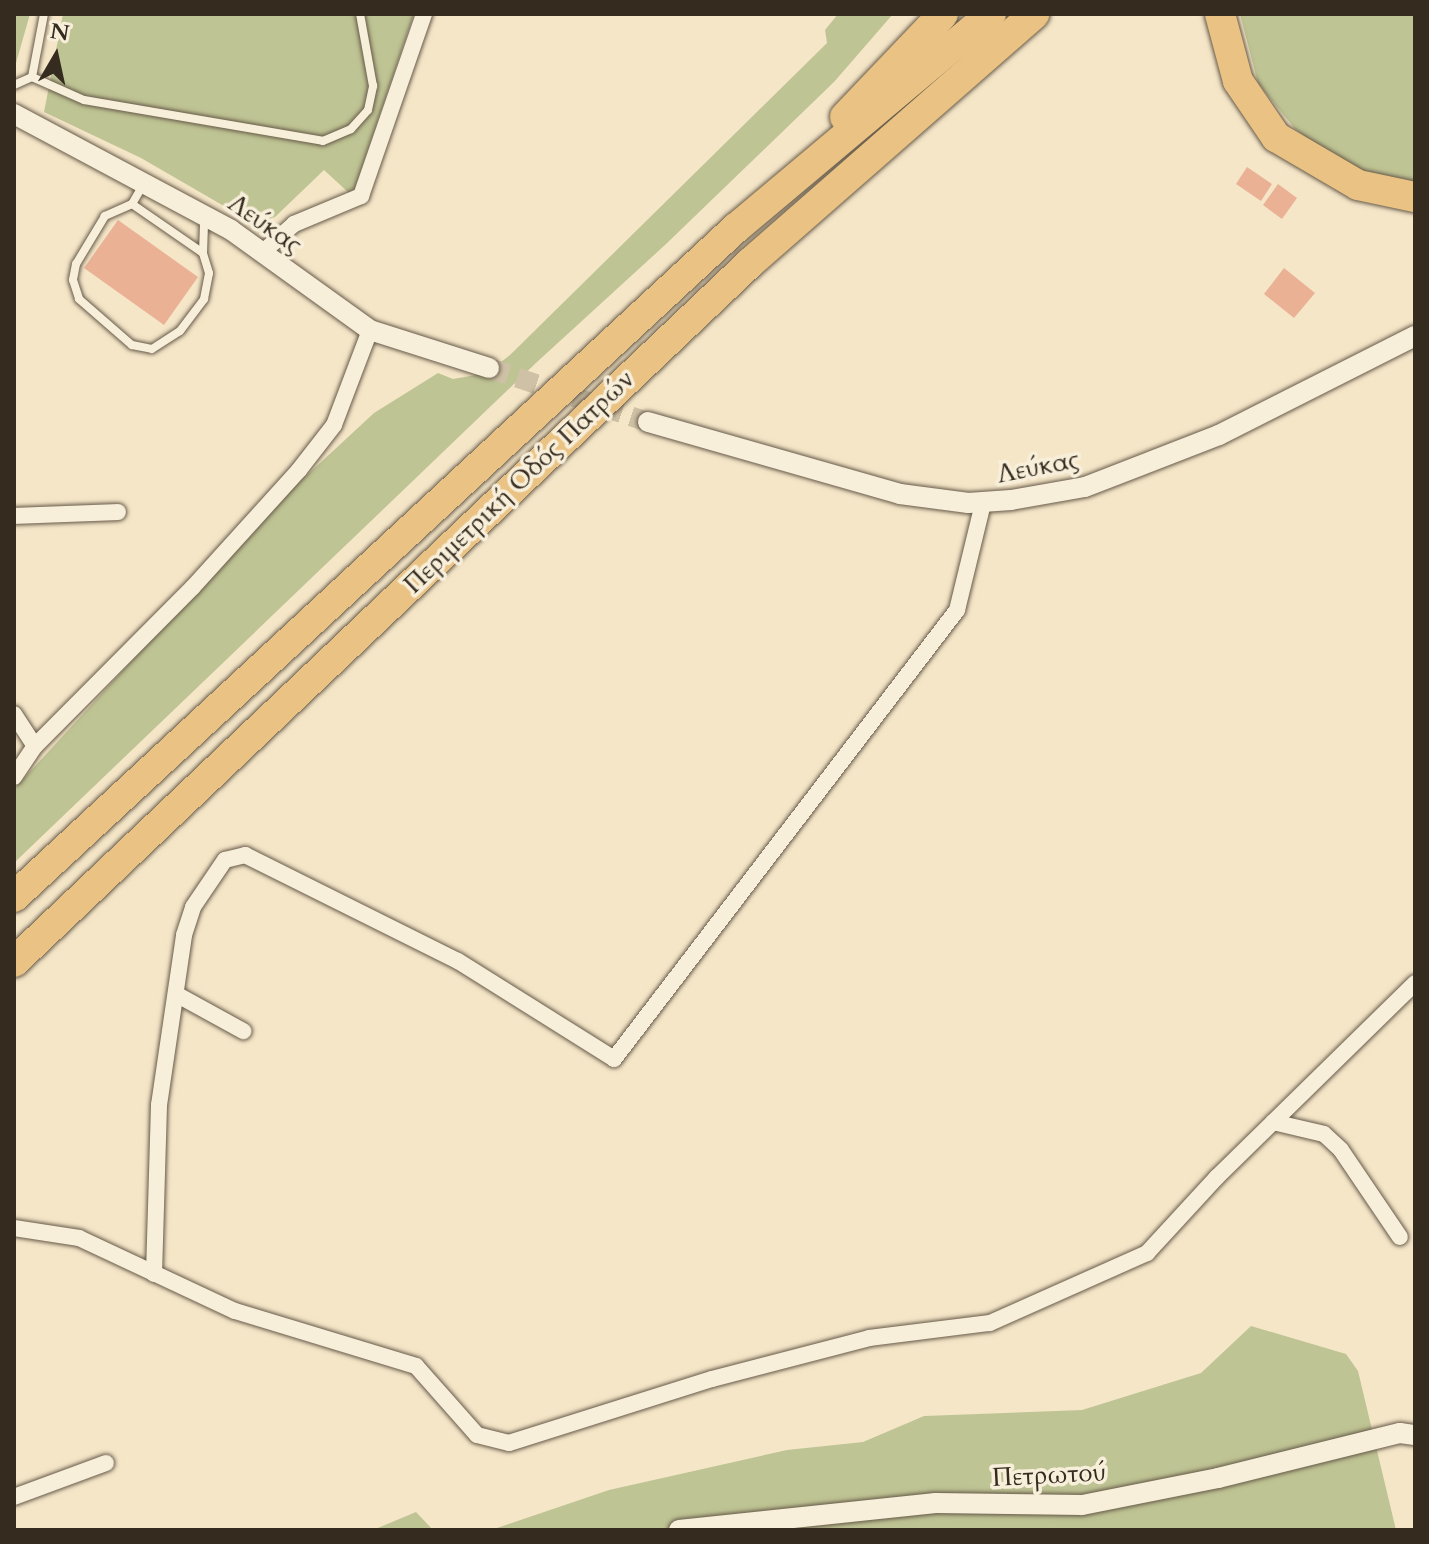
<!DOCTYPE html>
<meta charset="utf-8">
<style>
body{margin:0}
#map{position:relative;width:1429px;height:1544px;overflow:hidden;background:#f5e6c8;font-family:Cardo,serif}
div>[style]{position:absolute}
.green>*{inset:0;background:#bfc494}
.building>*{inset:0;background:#eab195}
.tertiary-tunnel>*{height:20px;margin-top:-10px;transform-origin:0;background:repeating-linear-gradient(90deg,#cfc1a6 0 20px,transparent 0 30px)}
.roads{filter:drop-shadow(0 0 2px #665a49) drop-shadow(0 0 2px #665a49)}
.service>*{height:8px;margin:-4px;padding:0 4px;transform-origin:4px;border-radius:4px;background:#f8efdb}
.minor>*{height:16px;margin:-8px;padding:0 8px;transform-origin:8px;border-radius:8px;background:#f8efdb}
.tertiary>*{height:20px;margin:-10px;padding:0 10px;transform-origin:10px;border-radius:10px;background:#f8efdb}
.motorway>*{height:30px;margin:-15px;padding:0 15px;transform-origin:15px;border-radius:15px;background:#eac384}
span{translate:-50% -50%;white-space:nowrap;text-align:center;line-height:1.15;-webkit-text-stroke:7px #f8efdb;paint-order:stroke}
.street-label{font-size:26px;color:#362b1f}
.frame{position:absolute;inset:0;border:16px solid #362b1f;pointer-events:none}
.north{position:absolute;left:16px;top:16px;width:80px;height:80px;-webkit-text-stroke:6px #f8efdb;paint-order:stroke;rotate:9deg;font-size:22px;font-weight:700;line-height:32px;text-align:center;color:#362b1f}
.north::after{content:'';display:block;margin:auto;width:28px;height:36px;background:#362b1f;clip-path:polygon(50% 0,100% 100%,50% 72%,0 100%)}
</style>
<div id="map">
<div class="green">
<i style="clip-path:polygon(14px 14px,30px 14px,14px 70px)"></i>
<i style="clip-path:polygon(63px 14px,414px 14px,355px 188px,349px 193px,324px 170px,275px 217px,261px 222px,248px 220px,141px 158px,44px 112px)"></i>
<i style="clip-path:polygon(838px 14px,893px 14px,834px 82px,665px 245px,537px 362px,14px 863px,14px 789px,279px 501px,374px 413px,438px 373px,453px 379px,487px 373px,510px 355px,827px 43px,825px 30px)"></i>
<i style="clip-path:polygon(1240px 14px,1415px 14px,1415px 182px,1366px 172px,1336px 159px,1295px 129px,1258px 83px)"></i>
<i style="clip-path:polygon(1251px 1326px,1346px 1354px,1358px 1371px,1396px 1530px,491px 1530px,609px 1490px,787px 1450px,863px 1442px,924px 1416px,1082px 1410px,1201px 1373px)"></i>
<i style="clip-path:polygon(416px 1512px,433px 1530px,373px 1530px)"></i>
</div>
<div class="building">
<i style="clip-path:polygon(1247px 167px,1272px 184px,1261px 201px,1236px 184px)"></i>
<i style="clip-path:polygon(1278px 184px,1297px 198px,1282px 219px,1263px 205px)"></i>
<i style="clip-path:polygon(118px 220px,198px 277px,164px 325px,84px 268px)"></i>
<i style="clip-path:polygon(1284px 268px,1315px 293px,1294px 318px,1264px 294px)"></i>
</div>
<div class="tertiary-tunnel">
<i style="left:489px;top:368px;width:168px;rotate:18.8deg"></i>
</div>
<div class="roads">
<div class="service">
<i style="left:32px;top:77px;width:57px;rotate:23.9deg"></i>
<i style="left:84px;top:100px;width:242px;rotate:9.7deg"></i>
<i style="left:323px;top:141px;width:30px;rotate:-23deg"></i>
<i style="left:351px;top:129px;width:25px;rotate:-48deg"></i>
<i style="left:368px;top:110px;width:25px;rotate:-78deg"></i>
<i style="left:373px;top:86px;width:73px;rotate:-100.2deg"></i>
<i style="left:14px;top:85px;width:20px;rotate:-24deg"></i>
<i style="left:32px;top:77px;width:64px;rotate:-79.2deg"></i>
<i style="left:143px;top:185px;width:22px;rotate:120deg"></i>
<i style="left:132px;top:204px;width:30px;rotate:156deg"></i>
<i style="left:105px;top:216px;width:56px;rotate:121.1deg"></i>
<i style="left:76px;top:264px;width:16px;rotate:101deg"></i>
<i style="left:73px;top:280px;width:20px;rotate:72deg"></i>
<i style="left:79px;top:299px;width:70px;rotate:41deg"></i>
<i style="left:132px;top:345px;width:20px;rotate:11deg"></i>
<i style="left:152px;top:349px;width:33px;rotate:-33deg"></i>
<i style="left:180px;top:331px;width:40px;rotate:-53deg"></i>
<i style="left:204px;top:299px;width:26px;rotate:-79deg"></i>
<i style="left:209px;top:273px;width:21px;rotate:-107deg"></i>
<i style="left:203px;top:253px;width:34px;rotate:-88deg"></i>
<i style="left:132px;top:204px;width:86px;rotate:34.6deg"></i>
</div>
<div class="minor">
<i style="left:263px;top:252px;width:42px;rotate:-42.1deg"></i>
<i style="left:294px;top:224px;width:73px;rotate:-22.7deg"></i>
<i style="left:361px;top:196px;width:193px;rotate:-70.9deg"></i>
<i style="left:14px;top:516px;width:104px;rotate:-2.2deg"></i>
<i style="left:14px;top:714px;width:38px;rotate:57deg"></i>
<i style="left:14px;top:777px;width:37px;rotate:-56deg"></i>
<i style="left:35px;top:746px;width:224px;rotate:-45.2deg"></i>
<i style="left:193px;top:587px;width:158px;rotate:-47.8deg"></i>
<i style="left:299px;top:470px;width:57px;rotate:-52.1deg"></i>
<i style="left:334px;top:425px;width:102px;rotate:-69.2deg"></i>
<i style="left:176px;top:994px;width:77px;rotate:28.9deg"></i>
<i style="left:1273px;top:1122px;width:52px;rotate:13.2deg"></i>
<i style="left:1324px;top:1134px;width:23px;rotate:43deg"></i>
<i style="left:1341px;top:1150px;width:105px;rotate:55.9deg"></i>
<i style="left:14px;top:1228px;width:66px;rotate:8.7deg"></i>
<i style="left:79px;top:1238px;width:172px;rotate:25.1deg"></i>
<i style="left:235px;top:1311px;width:189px;rotate:16.9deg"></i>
<i style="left:416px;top:1366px;width:92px;rotate:48.5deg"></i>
<i style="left:477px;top:1435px;width:33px;rotate:14deg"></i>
<i style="left:509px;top:1443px;width:213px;rotate:-17.5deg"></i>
<i style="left:712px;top:1379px;width:162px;rotate:-14.6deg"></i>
<i style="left:869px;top:1338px;width:122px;rotate:-7.1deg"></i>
<i style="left:990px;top:1323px;width:172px;rotate:-24deg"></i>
<i style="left:1147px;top:1253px;width:103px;rotate:-47.4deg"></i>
<i style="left:1217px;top:1177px;width:277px;rotate:-44.4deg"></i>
<i style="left:154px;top:1274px;width:169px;rotate:-88.3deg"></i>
<i style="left:159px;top:1105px;width:172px;rotate:-81.6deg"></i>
<i style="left:184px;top:935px;width:29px;rotate:-72deg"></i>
<i style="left:193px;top:907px;width:57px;rotate:-55.8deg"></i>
<i style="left:225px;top:860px;width:21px;rotate:-14deg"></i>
<i style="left:245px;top:855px;width:238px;rotate:26.5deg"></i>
<i style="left:458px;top:961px;width:184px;rotate:32.1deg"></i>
<i style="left:614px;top:1059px;width:565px;rotate:-52.62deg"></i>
<i style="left:957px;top:610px;width:110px;rotate:-76.3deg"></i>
<i style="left:14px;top:1497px;width:98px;rotate:-20.3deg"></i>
</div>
<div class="tertiary">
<i style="left:14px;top:114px;width:246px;rotate:28.1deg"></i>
<i style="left:231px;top:230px;width:171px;rotate:35.7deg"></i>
<i style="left:370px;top:330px;width:125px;rotate:17.7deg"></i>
<i style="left:648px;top:422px;width:262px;rotate:15.9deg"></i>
<i style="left:900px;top:494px;width:69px;rotate:7.5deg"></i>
<i style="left:968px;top:503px;width:43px;rotate:-4deg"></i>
<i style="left:1011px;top:500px;width:75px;rotate:-10deg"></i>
<i style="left:1085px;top:487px;width:144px;rotate:-21.2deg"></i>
<i style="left:1219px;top:435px;width:220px;rotate:-26.8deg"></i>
<i style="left:679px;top:1530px;width:258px;rotate:-6deg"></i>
<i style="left:936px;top:1503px;width:146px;rotate:0.8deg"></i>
<i style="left:1082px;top:1505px;width:139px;rotate:-11.2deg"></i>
<i style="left:1218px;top:1478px;width:187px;rotate:-13.9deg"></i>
<i style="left:1400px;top:1433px;width:15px;rotate:8deg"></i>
</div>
<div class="motorway">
<i style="left:1220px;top:14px;width:69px;rotate:75deg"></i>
<i style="left:1238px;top:81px;width:68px;rotate:55.8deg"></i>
<i style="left:1276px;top:137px;width:95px;rotate:30.3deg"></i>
<i style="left:1358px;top:185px;width:58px;rotate:11.9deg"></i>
<i style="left:845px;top:117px;width:142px;rotate:-46.4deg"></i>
<i style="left:14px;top:897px;width:984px;rotate:-42.82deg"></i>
<i style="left:736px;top:228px;width:333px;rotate:-40deg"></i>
<i style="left:14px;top:962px;width:1015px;rotate:-43.52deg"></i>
<i style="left:750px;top:263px;width:378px;rotate:-41.2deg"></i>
</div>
</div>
<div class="street-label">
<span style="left:265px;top:224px;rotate:35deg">Λεύκας</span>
<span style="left:1038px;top:467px;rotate:-11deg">Λεύκας</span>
<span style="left:519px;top:482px;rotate:-44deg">Περιμετρική Οδός Πατρών</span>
<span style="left:1049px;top:1475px;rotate:-3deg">Πετρωτού</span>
</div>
<div class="frame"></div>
<div class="north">N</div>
</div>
